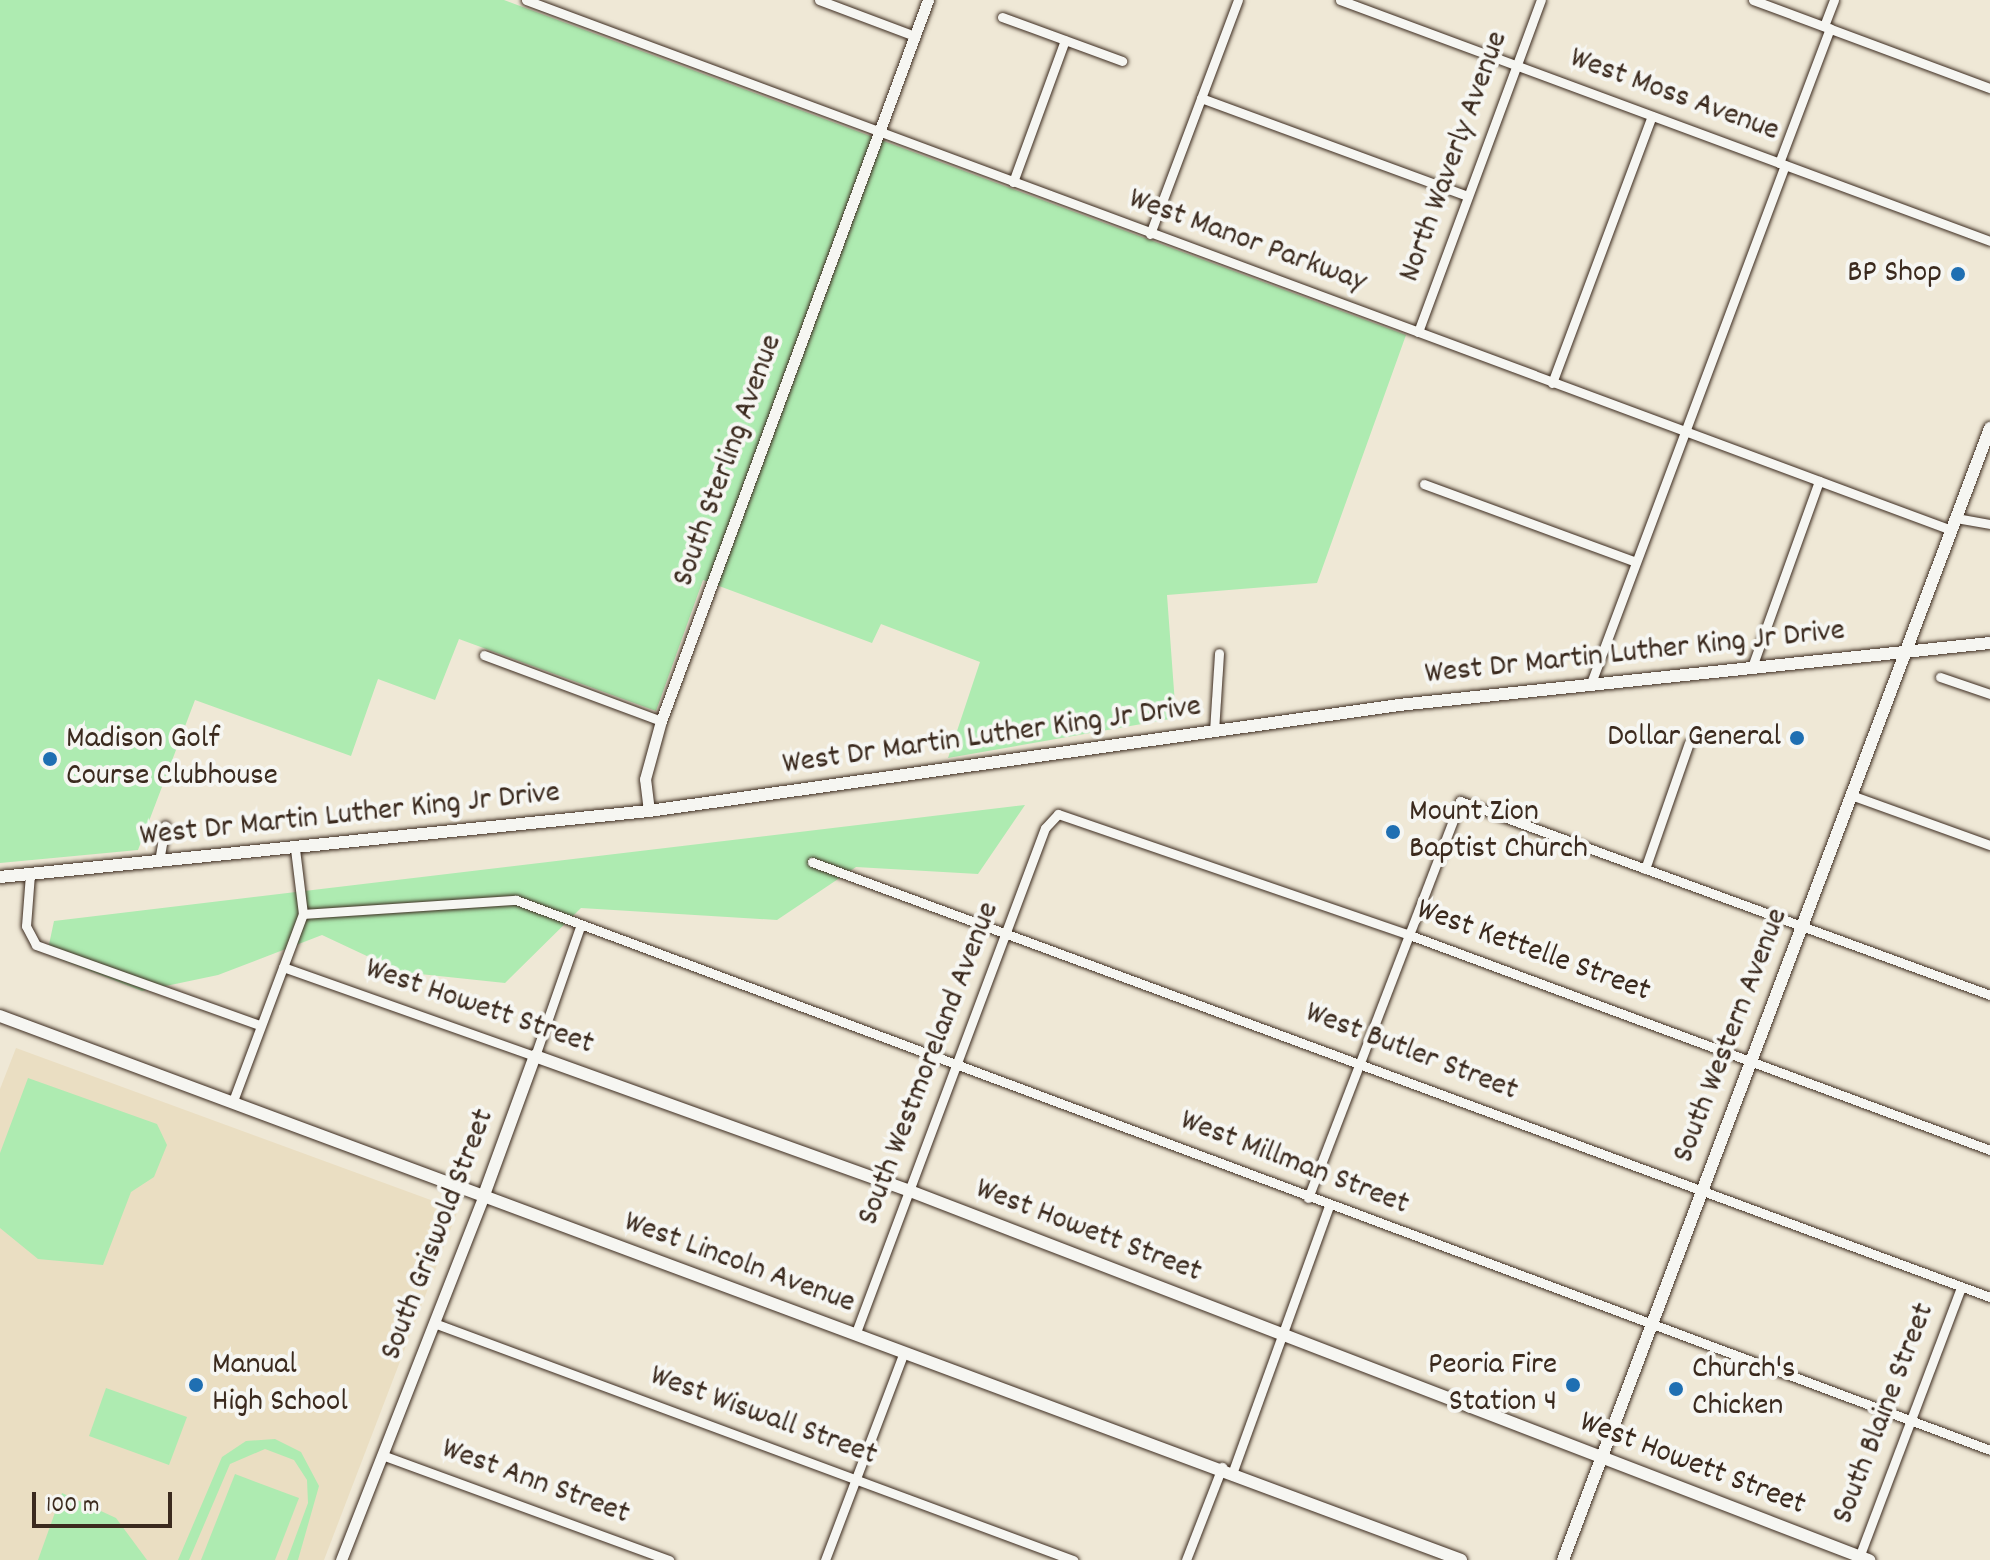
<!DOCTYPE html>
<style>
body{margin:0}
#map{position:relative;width:1990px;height:1560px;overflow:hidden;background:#efe8d6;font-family:Dekko,sans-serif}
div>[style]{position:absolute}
.built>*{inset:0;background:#eadec2}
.green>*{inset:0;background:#aeebb1}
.roads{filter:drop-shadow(0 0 2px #3b2a1e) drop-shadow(0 0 2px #3b2a1e)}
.minor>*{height:9px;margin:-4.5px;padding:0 4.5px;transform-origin:4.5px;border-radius:4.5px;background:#f6f6f2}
.tertiary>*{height:11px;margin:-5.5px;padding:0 5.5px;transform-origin:5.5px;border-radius:5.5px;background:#f6f6f2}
.secondary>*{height:12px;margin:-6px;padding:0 6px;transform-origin:6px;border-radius:6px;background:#f6f6f2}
.dots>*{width:22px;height:22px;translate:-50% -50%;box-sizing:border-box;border:4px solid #f6f6f2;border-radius:50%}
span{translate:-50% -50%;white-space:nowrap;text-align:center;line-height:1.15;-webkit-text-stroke:8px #f6f6f2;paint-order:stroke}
.street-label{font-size:32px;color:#3b2a1e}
.poi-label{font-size:32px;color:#3b2a1e}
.right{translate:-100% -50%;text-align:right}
.left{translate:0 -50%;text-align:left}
.scale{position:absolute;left:32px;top:1492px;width:140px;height:36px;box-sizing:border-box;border:4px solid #3b2a1e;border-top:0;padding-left:10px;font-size:24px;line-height:28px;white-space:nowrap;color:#3b2a1e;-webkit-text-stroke:6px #f6f6f2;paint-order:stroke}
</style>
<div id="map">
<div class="built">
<i style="clip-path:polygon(16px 1048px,458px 1210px,324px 1560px,0 1560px,0 1089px)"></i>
</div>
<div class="green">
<i style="clip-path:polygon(0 0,504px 0,1406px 335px,1317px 583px,1167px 595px,1176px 718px,948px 758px,980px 662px,881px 624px,872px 643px,703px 580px,656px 711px,459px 639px,435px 700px,378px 679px,351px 756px,195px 700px,138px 850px,0 863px)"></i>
<i style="clip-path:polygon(1025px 805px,978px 874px,856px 867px,777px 920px,581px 908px,505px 983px,401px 972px,322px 935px,218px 975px,142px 991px,47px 954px,54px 921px)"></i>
<i style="clip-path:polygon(28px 1078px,157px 1124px,167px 1145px,154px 1177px,131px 1192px,103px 1265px,38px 1259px,0 1228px,0 1153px)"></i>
<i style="clip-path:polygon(106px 1388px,187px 1417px,169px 1465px,89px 1436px)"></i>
<i style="clip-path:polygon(275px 1439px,301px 1452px,319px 1486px,298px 1560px,287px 1560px,308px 1503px,307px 1480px,294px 1460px,265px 1449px,230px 1464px,189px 1560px,178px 1560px,222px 1457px,246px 1441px)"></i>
<i style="clip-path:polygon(235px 1474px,299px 1498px,275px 1560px,201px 1560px)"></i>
<i style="clip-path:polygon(62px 1493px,116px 1518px,147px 1560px,38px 1560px)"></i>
</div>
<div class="roads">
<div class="minor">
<i style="left:526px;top:0;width:1520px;rotate:20.4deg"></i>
<i style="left:819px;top:0;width:103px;rotate:20.6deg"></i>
<i style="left:1340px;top:0;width:693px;rotate:20.34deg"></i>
<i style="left:1753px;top:0;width:253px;rotate:20.4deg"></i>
<i style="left:1002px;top:17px;width:128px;rotate:20.1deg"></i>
<i style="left:1824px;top:26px;width:28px;rotate:-69deg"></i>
<i style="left:1201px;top:98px;width:284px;rotate:20.2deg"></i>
<i style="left:1779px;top:163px;width:144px;rotate:-69.3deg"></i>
<i style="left:1013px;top:182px;width:151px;rotate:-69.9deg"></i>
<i style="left:1150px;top:234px;width:250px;rotate:-69.4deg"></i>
<i style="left:1418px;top:332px;width:354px;rotate:-69.7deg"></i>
<i style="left:1552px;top:383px;width:285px;rotate:-69.5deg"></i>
<i style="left:1424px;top:484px;width:223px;rotate:20.2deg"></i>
<i style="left:1956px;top:518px;width:35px;rotate:10deg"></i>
<i style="left:484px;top:655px;width:189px;rotate:20.4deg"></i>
<i style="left:1752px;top:667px;width:198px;rotate:-70.2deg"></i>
<i style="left:1940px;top:677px;width:53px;rotate:18.8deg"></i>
<i style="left:1591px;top:683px;width:553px;rotate:-69.47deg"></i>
<i style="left:1214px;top:731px;width:78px;rotate:-86.3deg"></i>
<i style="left:1851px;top:795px;width:148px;rotate:19.8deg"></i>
<i style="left:159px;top:861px;width:36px;rotate:-80deg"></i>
<i style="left:812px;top:862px;width:1256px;rotate:20.27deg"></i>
<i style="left:1645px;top:869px;width:133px;rotate:-70.8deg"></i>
<i style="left:30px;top:874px;width:52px;rotate:94.4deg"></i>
<i style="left:26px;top:926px;width:21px;rotate:62deg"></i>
<i style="left:36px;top:945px;width:238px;rotate:19.7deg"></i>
<i style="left:303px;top:914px;width:213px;rotate:-3.8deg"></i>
<i style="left:516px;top:900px;width:1573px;rotate:20.46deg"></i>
<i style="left:283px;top:967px;width:267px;rotate:19.5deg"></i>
<i style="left:535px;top:1056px;width:137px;rotate:-70.8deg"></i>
<i style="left:233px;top:1101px;width:200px;rotate:-69.5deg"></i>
<i style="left:303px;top:914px;width:65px;rotate:-97deg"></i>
<i style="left:1308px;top:1198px;width:425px;rotate:-69deg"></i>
<i style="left:1460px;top:801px;width:564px;rotate:20.1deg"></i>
<i style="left:434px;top:1323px;width:682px;rotate:20.35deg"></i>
<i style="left:855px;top:1335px;width:541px;rotate:-69.46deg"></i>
<i style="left:1045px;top:828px;width:19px;rotate:-47deg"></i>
<i style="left:1058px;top:814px;width:369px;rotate:19deg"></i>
<i style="left:1407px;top:934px;width:622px;rotate:20.33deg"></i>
<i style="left:382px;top:1455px;width:306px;rotate:20.1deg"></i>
<i style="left:1233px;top:1471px;width:282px;rotate:-70.1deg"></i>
<i style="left:825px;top:1560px;width:222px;rotate:-69.2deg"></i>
<i style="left:1186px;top:1560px;width:100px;rotate:-68.8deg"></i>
<i style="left:1858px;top:1560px;width:292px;rotate:-69.3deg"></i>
</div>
<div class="tertiary">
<i style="left:649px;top:811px;width:32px;rotate:-97deg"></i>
<i style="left:645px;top:779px;width:60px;rotate:-74.6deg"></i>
<i style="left:661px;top:721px;width:769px;rotate:-69.68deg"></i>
<i style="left:341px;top:1560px;width:392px;rotate:-68.6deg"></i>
</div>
<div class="secondary">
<i style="left:0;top:877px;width:652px;rotate:-5.81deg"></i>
<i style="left:649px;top:811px;width:757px;rotate:-8.04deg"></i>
<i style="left:1399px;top:705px;width:594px;rotate:-5.99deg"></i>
<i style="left:0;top:1016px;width:1559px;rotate:20.42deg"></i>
<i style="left:484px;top:1195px;width:148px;rotate:-69.9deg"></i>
<i style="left:535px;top:1056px;width:399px;rotate:19.8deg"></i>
<i style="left:910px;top:1191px;width:1028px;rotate:21.05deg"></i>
<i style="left:1563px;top:1560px;width:1210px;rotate:-69.33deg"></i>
</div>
</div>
<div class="dots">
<i style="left:1958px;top:274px;background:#1f6fb2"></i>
<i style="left:1797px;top:738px;background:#1f6fb2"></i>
<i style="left:50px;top:759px;background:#1f6fb2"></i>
<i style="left:1393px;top:832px;background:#1f6fb2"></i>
<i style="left:196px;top:1385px;background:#1f6fb2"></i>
<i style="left:1573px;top:1385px;background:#1f6fb2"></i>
<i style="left:1676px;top:1389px;background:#1f6fb2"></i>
</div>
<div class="street-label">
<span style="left:1674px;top:96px;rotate:20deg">West Moss Avenue</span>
<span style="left:1455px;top:157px;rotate:-70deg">North Waverly Avenue</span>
<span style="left:1247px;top:242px;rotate:20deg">West Manor Parkway</span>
<span style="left:729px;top:461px;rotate:-70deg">South Sterling Avenue</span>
<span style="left:1635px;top:654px;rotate:-6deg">West Dr Martin Luther King Jr Drive</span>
<span style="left:992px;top:737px;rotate:-8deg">West Dr Martin Luther King Jr Drive</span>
<span style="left:350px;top:816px;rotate:-6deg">West Dr Martin Luther King Jr Drive</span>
<span style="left:1533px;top:952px;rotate:20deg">West Kettelle Street</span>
<span style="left:479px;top:1008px;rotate:19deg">West Howett Street</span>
<span style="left:1732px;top:1036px;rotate:-69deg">South Western Avenue</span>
<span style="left:1411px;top:1053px;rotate:21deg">West Butler Street</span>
<span style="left:930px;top:1064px;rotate:-69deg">South Westmoreland Avenue</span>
<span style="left:1294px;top:1164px;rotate:21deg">West Millman Street</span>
<span style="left:1088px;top:1232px;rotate:21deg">West Howett Street</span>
<span style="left:439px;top:1235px;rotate:-69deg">South Griswold Street</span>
<span style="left:739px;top:1264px;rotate:20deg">West Lincoln Avenue</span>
<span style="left:1885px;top:1414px;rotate:-69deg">South Blaine Street</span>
<span style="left:763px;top:1417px;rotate:20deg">West Wiswall Street</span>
<span style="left:1692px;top:1465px;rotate:21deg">West Howett Street</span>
<span style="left:535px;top:1483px;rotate:20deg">West Ann Street</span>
</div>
<div class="poi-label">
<span class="right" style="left:1942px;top:274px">BP Shop</span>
<span class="right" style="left:1781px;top:738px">Dollar General</span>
<span class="left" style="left:66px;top:759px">Madison Golf<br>Course Clubhouse</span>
<span class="left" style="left:1409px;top:832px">Mount Zion<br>Baptist Church</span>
<span class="left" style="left:212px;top:1385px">Manual<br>High School</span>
<span class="right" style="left:1557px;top:1385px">Peoria Fire<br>Station 4</span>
<span class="left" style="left:1692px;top:1389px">Church's<br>Chicken</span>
</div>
<div class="scale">100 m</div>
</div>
